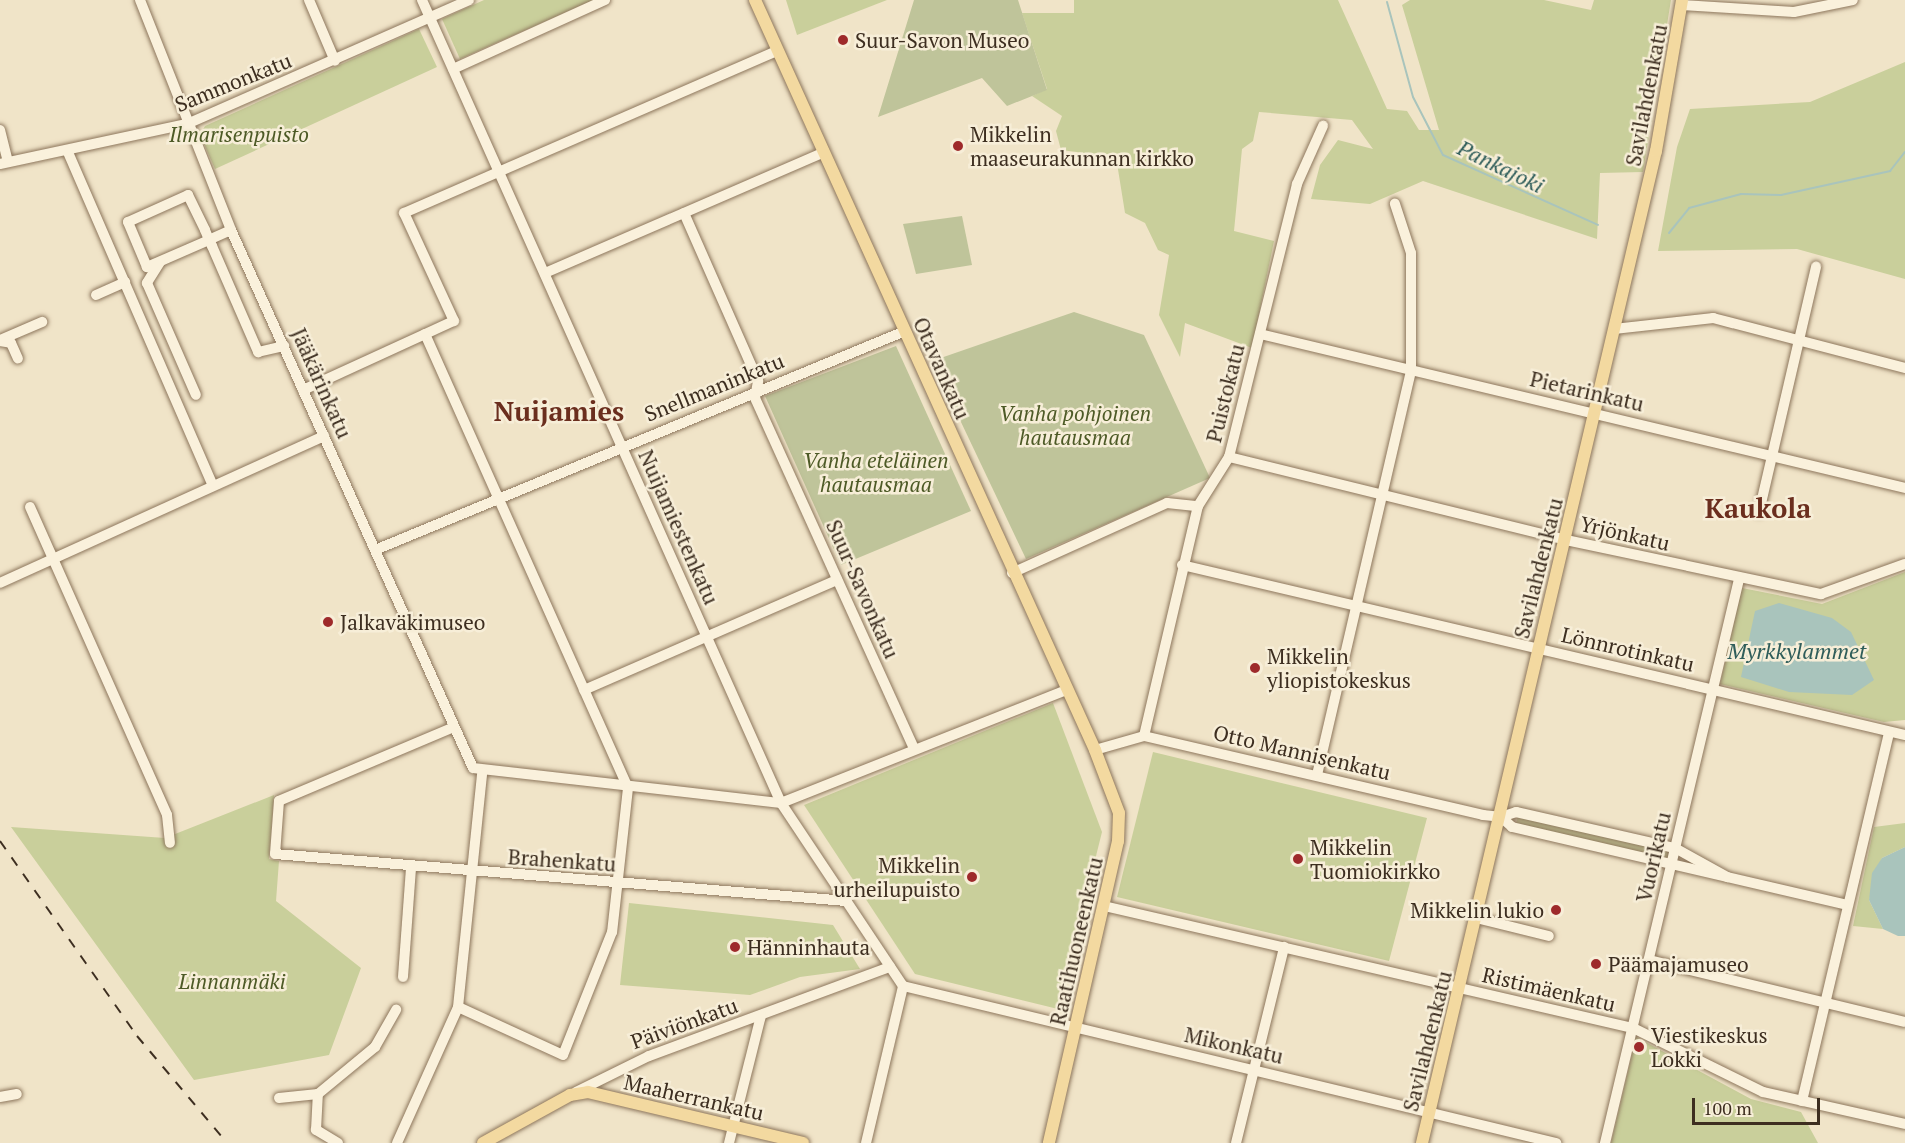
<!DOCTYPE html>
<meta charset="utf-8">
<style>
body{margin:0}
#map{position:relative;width:1905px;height:1143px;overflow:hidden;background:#f0e4c8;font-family:"PT Serif",serif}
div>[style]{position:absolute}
.green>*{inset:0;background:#c9cf9b}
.cemetery>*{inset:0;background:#bfc49a}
.water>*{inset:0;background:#a9c4bc}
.stream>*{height:2px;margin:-1px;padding:0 1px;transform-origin:1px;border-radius:1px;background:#a9c4bc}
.roads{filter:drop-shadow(0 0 2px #8d765c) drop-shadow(0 0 2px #8d765c)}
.minor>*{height:10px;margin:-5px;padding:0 5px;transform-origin:5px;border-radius:5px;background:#faf1dc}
.major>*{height:12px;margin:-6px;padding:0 6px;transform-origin:6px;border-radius:6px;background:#f3d9a0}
.rail>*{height:2px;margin-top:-1px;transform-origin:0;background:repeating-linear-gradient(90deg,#3d2e20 0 10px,transparent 0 20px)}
.dots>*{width:16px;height:16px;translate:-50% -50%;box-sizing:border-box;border:3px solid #f7eed8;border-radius:50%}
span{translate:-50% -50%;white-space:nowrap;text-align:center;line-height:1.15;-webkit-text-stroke:5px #f7eed8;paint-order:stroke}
.poi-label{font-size:21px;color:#3d2e20}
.left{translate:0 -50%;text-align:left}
.right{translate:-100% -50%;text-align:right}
.street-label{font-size:21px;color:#3d2e20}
.park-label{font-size:21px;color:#4d5a26;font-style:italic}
.water-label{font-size:22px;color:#2f5d5a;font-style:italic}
.district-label{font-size:27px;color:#6b2e1e;font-weight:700}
.scale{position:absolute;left:1692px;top:1098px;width:128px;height:27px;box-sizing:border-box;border:3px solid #3d2e20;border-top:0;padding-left:8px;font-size:18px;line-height:21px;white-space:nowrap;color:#3d2e20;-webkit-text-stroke:4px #f7eed8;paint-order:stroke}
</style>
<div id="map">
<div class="green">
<i style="clip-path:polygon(484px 0,593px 0,460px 59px,442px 19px)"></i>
<i style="clip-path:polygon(786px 0,887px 0,797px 35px)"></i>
<i style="clip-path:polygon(1074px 0,1338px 0,1387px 109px,1407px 111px,1419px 130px,1439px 130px,1402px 5px,1410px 0,1544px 0,1591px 10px,1594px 0,1671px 0,1643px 172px,1600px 173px,1597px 239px,1423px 181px,1370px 204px,1311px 199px,1320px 165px,1338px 140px,1373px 149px,1352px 120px,1259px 112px,1253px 141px,1242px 149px,1234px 231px,1274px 241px,1252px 348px,1185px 323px,1180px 357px,1159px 315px,1169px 255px,1158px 250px,1145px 223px,1125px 213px,1116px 157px,1061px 150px,1056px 131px,1062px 116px,1032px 96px,1047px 89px,1022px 13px,1074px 13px)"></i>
<i style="clip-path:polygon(419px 29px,437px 67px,215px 169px,200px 135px,205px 126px)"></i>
<i style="clip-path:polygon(1905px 62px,1905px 279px,1797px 249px,1658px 251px,1677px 147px,1690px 109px,1810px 102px)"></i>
<i style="clip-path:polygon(1905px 572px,1905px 720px,1884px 722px,1720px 684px,1742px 588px,1822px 604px)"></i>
<i style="clip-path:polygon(1053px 703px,1102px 832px,1058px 1009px,915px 974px,804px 805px)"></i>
<i style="clip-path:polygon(1153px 752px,1427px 818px,1389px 961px,1117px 897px)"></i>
<i style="clip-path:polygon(274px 795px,269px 859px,279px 861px,276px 901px,361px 968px,329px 1055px,194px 1080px,11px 827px,165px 838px)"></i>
<i style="clip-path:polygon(1518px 814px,1674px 850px,1671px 862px,1516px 826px)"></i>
<i style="clip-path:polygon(1905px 823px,1905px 847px,1882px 858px,1869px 900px,1883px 929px,1853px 926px,1874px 827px)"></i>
<i style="clip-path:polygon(629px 903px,833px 925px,860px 969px,800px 977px,750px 995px,620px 985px)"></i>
<i style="clip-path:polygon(1636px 1037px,1751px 1099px,1801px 1112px,1818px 1143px,1611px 1143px)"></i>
</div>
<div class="cemetery">
<i style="clip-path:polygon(914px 0,1018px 0,1047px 90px,1007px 106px,982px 78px,878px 117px)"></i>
<i style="clip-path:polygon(962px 216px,972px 265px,916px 274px,903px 224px)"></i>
<i style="clip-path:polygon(1074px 312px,1144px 335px,1210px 478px,1026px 559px,932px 361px)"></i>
<i style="clip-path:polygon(896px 346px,971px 511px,841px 565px,765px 396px)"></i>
</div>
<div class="water">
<i style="clip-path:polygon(1779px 603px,1832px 618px,1851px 632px,1874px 680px,1852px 695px,1789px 692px,1741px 677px,1755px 611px)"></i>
<i style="clip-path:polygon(1905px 847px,1905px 936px,1898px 936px,1883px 929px,1869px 900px,1872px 873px,1882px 858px)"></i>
</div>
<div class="stream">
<i style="left:1387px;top:2px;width:98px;rotate:74.7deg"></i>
<i style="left:1413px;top:97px;width:65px;rotate:62.7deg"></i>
<i style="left:1443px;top:155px;width:170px;rotate:24.3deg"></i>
<i style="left:1669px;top:233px;width:32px;rotate:-51deg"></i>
<i style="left:1689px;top:208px;width:54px;rotate:-15.1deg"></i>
<i style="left:1741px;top:194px;width:40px;rotate:1.4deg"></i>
<i style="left:1781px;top:195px;width:112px;rotate:-12.4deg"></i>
<i style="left:1890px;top:171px;width:24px;rotate:-52deg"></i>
</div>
<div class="roads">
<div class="minor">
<i style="left:140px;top:0;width:247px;rotate:68.4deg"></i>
<i style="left:231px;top:230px;width:590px;rotate:65.78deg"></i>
<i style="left:473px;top:768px;width:310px;rotate:6.5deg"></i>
<i style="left:309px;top:0;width:66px;rotate:66.9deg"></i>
<i style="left:422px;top:0;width:880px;rotate:65.91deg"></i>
<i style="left:781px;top:803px;width:220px;rotate:56.3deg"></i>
<i style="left:1682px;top:5px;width:112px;rotate:3.6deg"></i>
<i style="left:1794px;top:12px;width:60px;rotate:-11.5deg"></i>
<i style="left:453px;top:69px;width:167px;rotate:-24.4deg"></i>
<i style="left:0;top:130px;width:33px;rotate:76deg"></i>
<i style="left:67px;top:150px;width:366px;rotate:66.5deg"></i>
<i style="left:0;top:164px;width:191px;rotate:-12.1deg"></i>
<i style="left:187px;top:124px;width:308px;rotate:-23.7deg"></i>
<i style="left:684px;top:213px;width:184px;rotate:66.2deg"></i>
<i style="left:758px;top:381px;width:17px;rotate:100deg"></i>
<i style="left:755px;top:398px;width:385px;rotate:65.6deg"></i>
<i style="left:231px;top:230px;width:24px;rotate:156deg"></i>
<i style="left:209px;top:240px;width:68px;rotate:156.5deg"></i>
<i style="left:147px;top:267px;width:49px;rotate:-112.9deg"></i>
<i style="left:128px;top:222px;width:66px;rotate:-24.2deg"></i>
<i style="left:188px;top:195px;width:39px;rotate:64deg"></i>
<i style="left:205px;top:230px;width:11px;rotate:68deg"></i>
<i style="left:209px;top:240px;width:7px;rotate:63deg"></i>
<i style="left:212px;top:246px;width:116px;rotate:66.5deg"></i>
<i style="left:258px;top:352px;width:27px;rotate:-13deg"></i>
<i style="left:160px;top:262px;width:25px;rotate:122deg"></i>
<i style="left:147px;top:283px;width:122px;rotate:66.4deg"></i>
<i style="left:545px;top:273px;width:304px;rotate:-23.4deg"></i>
<i style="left:96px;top:295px;width:32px;rotate:-24deg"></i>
<i style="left:1614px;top:329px;width:100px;rotate:-6.3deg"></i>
<i style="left:1713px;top:318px;width:198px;rotate:14.6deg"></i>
<i style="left:425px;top:334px;width:497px;rotate:65.9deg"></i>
<i style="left:628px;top:788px;width:145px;rotate:96.3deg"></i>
<i style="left:612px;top:932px;width:132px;rotate:111.7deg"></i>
<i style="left:563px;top:1055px;width:115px;rotate:-155.4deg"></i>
<i style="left:1260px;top:334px;width:663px;rotate:13.43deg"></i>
<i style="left:0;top:340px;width:46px;rotate:-23.2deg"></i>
<i style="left:0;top:341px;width:11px;rotate:10deg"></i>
<i style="left:11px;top:343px;width:17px;rotate:66deg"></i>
<i style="left:303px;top:390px;width:166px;rotate:-24.6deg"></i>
<i style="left:454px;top:321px;width:119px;rotate:-114.8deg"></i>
<i style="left:404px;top:213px;width:408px;rotate:-23.5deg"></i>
<i style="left:1229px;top:457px;width:347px;rotate:13.8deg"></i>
<i style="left:1566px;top:540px;width:261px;rotate:12deg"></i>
<i style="left:1821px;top:594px;width:89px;rotate:-19.7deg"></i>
<i style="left:30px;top:507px;width:337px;rotate:66deg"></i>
<i style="left:167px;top:815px;width:28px;rotate:84deg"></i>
<i style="left:1759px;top:512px;width:252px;rotate:-76.9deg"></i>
<i style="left:375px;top:550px;width:573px;rotate:-22.45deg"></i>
<i style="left:1182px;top:565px;width:743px;rotate:13.23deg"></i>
<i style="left:1012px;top:573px;width:170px;rotate:-24.3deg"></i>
<i style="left:1167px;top:503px;width:31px;rotate:6deg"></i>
<i style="left:0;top:583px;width:356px;rotate:-24.4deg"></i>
<i style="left:584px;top:690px;width:276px;rotate:-23.5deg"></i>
<i style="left:454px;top:727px;width:190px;rotate:157.1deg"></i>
<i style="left:279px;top:801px;width:53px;rotate:94.3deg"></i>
<i style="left:275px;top:854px;width:574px;rotate:4.7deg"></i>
<i style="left:1144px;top:736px;width:236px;rotate:-76.8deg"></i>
<i style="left:1198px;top:506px;width:58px;rotate:-57.7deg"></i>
<i style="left:1229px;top:457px;width:281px;rotate:-76deg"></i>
<i style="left:1297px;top:184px;width:64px;rotate:-65.9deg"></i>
<i style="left:1095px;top:750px;width:51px;rotate:-15.9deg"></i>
<i style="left:1144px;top:736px;width:348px;rotate:13.1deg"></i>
<i style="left:1483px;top:815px;width:18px;rotate:6deg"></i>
<i style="left:1501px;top:817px;width:16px;rotate:-18deg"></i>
<i style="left:1516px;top:812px;width:163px;rotate:12.8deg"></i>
<i style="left:1675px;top:848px;width:60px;rotate:29.1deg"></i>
<i style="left:1317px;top:775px;width:416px;rotate:-76.9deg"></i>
<i style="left:1411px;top:370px;width:117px;rotate:-90deg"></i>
<i style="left:1411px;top:253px;width:52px;rotate:-108.1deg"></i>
<i style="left:781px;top:803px;width:308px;rotate:-21.6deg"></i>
<i style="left:1501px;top:817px;width:15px;rotate:42deg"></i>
<i style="left:1512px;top:827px;width:344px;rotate:13.1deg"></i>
<i style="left:1104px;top:906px;width:543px;rotate:12.99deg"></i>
<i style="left:1633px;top:1028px;width:145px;rotate:26.2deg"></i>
<i style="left:1763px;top:1092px;width:146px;rotate:12.7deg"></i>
<i style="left:1476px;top:918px;width:75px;rotate:13.9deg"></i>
<i style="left:1649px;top:960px;width:263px;rotate:13.6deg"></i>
<i style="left:403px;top:977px;width:110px;rotate:-85.8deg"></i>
<i style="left:903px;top:986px;width:672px;rotate:13.52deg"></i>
<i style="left:576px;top:1092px;width:81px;rotate:-26.3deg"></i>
<i style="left:649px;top:1056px;width:257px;rotate:-20.3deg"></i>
<i style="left:0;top:1097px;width:17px;rotate:-10deg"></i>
<i style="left:279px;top:1098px;width:39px;rotate:-6deg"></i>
<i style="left:1802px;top:1101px;width:378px;rotate:-76.7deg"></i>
<i style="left:338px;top:1143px;width:26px;rotate:-149deg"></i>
<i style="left:316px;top:1130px;width:36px;rotate:-87deg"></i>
<i style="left:318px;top:1094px;width:74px;rotate:-39.5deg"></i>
<i style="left:375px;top:1047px;width:43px;rotate:-60.4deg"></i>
<i style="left:397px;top:1143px;width:149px;rotate:-65.8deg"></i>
<i style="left:458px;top:1007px;width:235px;rotate:-84.1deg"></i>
<i style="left:729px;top:1143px;width:131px;rotate:-75.9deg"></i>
<i style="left:866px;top:1143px;width:161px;rotate:-76.7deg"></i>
<i style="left:1236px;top:1143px;width:202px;rotate:-76.2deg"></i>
<i style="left:1605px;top:1143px;width:580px;rotate:-76.63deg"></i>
</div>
<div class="major">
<i style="left:755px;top:0;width:823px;rotate:65.61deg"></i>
<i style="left:1095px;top:750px;width:67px;rotate:69.1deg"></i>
<i style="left:1119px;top:813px;width:28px;rotate:92deg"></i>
<i style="left:1118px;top:841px;width:310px;rotate:102.9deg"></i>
<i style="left:483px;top:1143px;width:99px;rotate:-28.9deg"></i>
<i style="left:570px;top:1095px;width:18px;rotate:-9deg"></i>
<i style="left:588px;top:1092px;width:221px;rotate:13.3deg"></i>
<i style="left:1422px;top:1143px;width:1019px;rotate:-76.73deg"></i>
<i style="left:1656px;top:151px;width:153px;rotate:-80.2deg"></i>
</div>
</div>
<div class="rail">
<i style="left:0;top:841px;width:238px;rotate:54.9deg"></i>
<i style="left:137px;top:1036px;width:140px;rotate:49.9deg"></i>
</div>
<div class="dots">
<i style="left:843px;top:40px;background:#9e2a2b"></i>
<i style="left:958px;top:146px;background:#9e2a2b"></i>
<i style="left:328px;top:622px;background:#9e2a2b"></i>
<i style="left:1255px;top:668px;background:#9e2a2b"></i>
<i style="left:1298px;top:859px;background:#9e2a2b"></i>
<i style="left:972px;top:877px;background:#9e2a2b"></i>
<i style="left:1556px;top:910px;background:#9e2a2b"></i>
<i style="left:735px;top:947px;background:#9e2a2b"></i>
<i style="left:1596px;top:964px;background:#9e2a2b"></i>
<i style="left:1639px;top:1047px;background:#9e2a2b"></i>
</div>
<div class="poi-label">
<span class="left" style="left:855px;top:40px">Suur-Savon Museo</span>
<span class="left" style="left:970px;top:146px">Mikkelin<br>maaseurakunnan kirkko</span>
<span class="left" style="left:340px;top:622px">Jalkaväkimuseo</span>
<span class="left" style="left:1267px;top:668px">Mikkelin<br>yliopistokeskus</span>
<span class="left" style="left:1310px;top:859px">Mikkelin<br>Tuomiokirkko</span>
<span class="right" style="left:960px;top:877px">Mikkelin<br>urheilupuisto</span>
<span class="right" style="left:1544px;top:910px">Mikkelin lukio</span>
<span class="left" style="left:747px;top:947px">Hänninhauta</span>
<span class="left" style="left:1608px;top:964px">Päämajamuseo</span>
<span class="left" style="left:1651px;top:1047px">Viestikeskus<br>Lokki</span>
</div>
<div class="street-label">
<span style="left:233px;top:82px;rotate:-22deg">Sammonkatu</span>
<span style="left:1646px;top:95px;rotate:-79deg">Savilahdenkatu</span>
<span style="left:942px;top:368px;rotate:66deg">Otavankatu</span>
<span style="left:322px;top:383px;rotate:66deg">Jääkärinkatu</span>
<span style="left:714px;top:387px;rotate:-22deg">Snellmaninkatu</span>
<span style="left:1587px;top:391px;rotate:13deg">Pietarinkatu</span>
<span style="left:1225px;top:393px;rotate:-76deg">Puistokatu</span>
<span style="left:679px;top:527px;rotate:66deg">Nuijamiestenkatu</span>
<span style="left:1625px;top:533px;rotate:13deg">Yrjönkatu</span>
<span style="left:1538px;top:568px;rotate:-76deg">Savilahdenkatu</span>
<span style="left:863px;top:589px;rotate:66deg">Suur-Savonkatu</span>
<span style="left:1628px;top:649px;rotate:13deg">Lönnrotinkatu</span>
<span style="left:1302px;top:752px;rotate:13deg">Otto Mannisenkatu</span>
<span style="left:1653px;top:857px;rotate:-77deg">Vuorikatu</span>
<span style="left:562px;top:860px;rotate:4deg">Brahenkatu</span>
<span style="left:1076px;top:941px;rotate:-77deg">Raatihuoneenkatu</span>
<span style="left:1549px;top:989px;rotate:13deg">Ristimäenkatu</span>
<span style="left:684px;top:1023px;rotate:-20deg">Päiviönkatu</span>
<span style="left:1427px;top:1041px;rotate:-76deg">Savilahdenkatu</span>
<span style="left:1234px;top:1045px;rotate:13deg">Mikonkatu</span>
<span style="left:694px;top:1097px;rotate:13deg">Maaherrankatu</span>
</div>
<div class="park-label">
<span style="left:239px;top:134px">Ilmarisenpuisto</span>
<span style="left:1075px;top:425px">Vanha pohjoinen<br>hautausmaa</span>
<span style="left:876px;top:472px">Vanha eteläinen<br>hautausmaa</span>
<span style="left:232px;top:981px">Linnanmäki</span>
</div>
<div class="water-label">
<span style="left:1501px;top:166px;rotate:26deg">Pankajoki</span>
<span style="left:1797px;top:651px">Myrkkylammet</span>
</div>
<div class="district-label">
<span style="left:559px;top:412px">Nuijamies</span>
<span style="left:1758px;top:509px">Kaukola</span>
</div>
<div class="scale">100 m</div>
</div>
